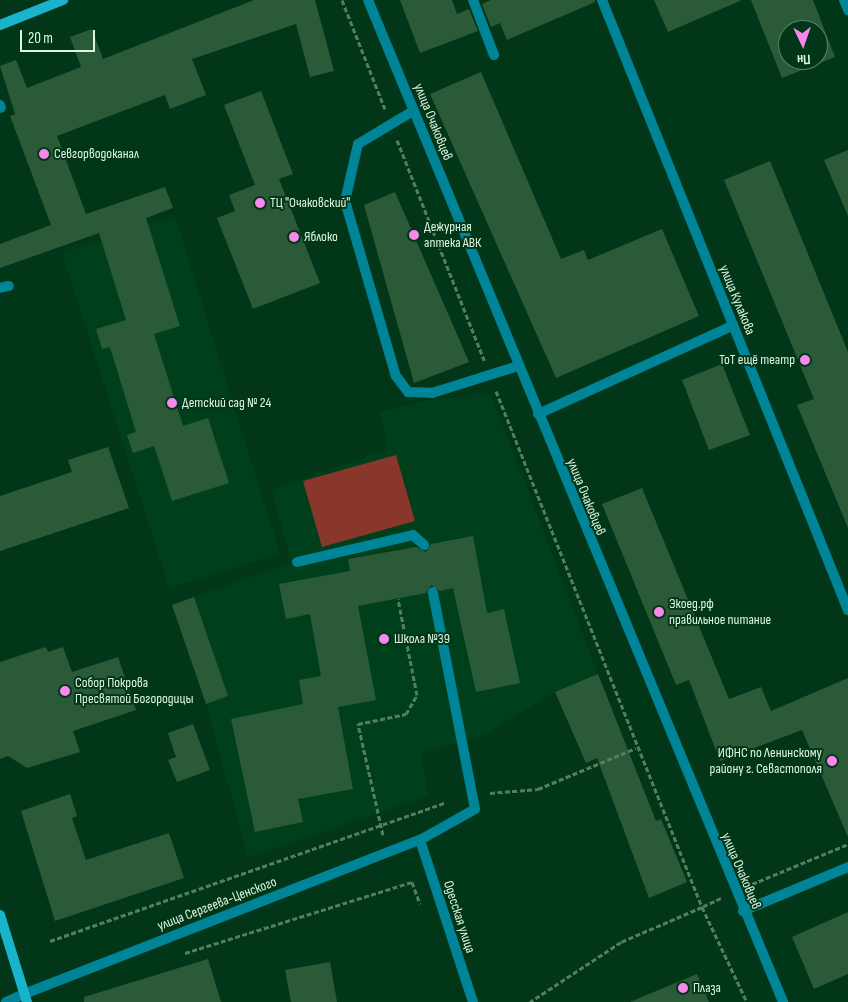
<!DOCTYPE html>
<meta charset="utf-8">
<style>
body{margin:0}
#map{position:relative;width:848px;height:1002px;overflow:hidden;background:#023618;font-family:"Sofia Sans Condensed",sans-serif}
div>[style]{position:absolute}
.built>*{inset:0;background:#003f1c}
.green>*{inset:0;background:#88372a}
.building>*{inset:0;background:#2b5a39}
.path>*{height:3px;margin-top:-1.5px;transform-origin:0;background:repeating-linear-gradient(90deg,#537e63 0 5px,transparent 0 7.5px)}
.lane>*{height:10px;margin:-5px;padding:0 5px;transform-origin:5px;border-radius:5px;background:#008598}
.street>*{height:10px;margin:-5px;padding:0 5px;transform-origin:5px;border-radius:5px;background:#008598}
.secondary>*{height:10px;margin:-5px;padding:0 5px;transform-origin:5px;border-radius:5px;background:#19b3cb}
.dots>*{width:14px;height:14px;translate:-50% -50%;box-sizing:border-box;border:2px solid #023618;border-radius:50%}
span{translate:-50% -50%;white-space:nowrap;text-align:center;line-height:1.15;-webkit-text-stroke:4px #023618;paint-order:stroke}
.street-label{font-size:14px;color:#dcf6e2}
.poi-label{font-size:14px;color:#dcf6e2}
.left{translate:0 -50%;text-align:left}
.right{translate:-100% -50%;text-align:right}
.north{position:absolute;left:778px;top:20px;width:50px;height:50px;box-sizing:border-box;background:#023618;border:1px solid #598369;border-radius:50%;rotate:177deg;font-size:14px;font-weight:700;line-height:20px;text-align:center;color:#dcf6e2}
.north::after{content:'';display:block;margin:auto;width:18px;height:22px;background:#f888eb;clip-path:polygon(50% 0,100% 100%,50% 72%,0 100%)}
.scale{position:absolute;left:20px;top:30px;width:75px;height:22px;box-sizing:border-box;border:2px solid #dcf6e2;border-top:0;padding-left:6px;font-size:15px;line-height:18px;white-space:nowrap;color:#dcf6e2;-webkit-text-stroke:4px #023618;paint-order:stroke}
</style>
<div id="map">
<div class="built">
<i style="clip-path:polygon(175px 216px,280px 554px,169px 588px,62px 253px)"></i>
<i style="clip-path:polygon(491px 394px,598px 674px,555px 692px,484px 735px,421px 753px,428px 796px,248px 857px,206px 704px,172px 605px,291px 563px,272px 490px,388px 449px,380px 412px,427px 400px)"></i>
</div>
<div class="green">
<i style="clip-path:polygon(396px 455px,415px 521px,322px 547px,303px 481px)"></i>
</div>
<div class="building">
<i style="clip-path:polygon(254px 0,315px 0,334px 71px,310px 77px,296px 24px,192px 59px,206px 95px,170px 109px,165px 95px,57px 136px,86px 214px,165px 187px,173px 208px,146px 218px,180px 326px,154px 334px,183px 426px,208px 418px,229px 483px,172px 501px,154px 446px,133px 453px,127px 435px,136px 432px,110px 347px,102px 349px,96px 329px,126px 320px,99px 233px,0 268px,0 244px,51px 225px,10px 116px,15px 114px,0 66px,16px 60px,27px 88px,81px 67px,70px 37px,92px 29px,103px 59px)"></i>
<i style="clip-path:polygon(400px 0,452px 0,457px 14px,469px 9px,478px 31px,420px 53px)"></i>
<i style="clip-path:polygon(491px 0,595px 0,595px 2px,507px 40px,500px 23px,491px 27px,482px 4px)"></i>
<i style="clip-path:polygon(654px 0,742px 0,668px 32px)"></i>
<i style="clip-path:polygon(evenodd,751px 0,813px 0,835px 57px,782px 78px,751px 0,788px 30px,818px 30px,818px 60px,788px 60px,788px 30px)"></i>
<i style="clip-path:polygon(481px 72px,561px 259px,584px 250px,588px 260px,662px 229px,699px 316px,556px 378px,430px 94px)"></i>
<i style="clip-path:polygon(261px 91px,293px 174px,279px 179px,320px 283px,253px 309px,217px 218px,235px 211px,229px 195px,255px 185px,224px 105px)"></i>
<i style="clip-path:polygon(848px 150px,848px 216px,824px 160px)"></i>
<i style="clip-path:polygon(770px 161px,848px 352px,848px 528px,797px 405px,814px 399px,724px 180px)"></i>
<i style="clip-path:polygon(395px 192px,469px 362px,414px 383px,364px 205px)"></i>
<i style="clip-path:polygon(722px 364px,750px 435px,709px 450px,682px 380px)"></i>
<i style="clip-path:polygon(108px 447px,129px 508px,0 551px,0 496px,72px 472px,68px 460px)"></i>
<i style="clip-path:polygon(642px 488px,729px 699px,761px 687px,771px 711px,848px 678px,848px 837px,802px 730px,720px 761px,689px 680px,676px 685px,602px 504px)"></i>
<i style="clip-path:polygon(473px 536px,487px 613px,504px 609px,520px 683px,476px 692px,453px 588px,440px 591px,431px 585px,426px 593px,358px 606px,376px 700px,338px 707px,353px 789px,298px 799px,303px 822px,255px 832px,231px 719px,303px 704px,299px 680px,321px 676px,310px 614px,286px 619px,279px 584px,350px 571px,348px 559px,416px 547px,426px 552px,431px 544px)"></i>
<i style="clip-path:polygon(194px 597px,228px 696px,206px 704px,172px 605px)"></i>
<i style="clip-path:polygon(46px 647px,48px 652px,63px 647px,72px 672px,118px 657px,136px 710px,73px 731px,80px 752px,27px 768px,8px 756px,0 759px,0 662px)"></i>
<i style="clip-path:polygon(598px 674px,656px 821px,661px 819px,687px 882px,649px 898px,597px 758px,586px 763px,555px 692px)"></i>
<i style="clip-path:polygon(193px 724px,210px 770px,177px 782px,168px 760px,176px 757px,168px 733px)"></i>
<i style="clip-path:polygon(70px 794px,77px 816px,72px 818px,86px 860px,169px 833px,184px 878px,55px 921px,21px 811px)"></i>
<i style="clip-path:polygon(848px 912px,848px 974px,814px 989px,792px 937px)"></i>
<i style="clip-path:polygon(208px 959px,221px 1002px,84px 1002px,84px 997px)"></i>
<i style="clip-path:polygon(330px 962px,337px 1002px,291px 1002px,285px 970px)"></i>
<i style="clip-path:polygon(697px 974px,709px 1002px,630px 1002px)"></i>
</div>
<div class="path">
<i style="left:342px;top:0;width:117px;rotate:68.5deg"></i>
<i style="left:397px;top:140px;width:237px;rotate:68.4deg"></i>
<i style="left:496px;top:391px;width:556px;rotate:68.24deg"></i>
<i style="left:702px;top:907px;width:88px;rotate:156.6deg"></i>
<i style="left:621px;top:942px;width:109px;rotate:146.6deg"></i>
<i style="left:490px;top:793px;width:48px;rotate:-4.8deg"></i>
<i style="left:538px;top:789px;width:106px;rotate:-22.7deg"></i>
<i style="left:383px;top:835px;width:114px;rotate:-102.7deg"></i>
<i style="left:358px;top:724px;width:49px;rotate:-11.8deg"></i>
<i style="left:406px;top:714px;width:22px;rotate:-60deg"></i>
<i style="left:417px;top:695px;width:98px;rotate:-101.2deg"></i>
<i style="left:752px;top:884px;width:104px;rotate:-22.6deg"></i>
<i style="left:721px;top:898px;width:21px;rotate:155deg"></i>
<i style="left:702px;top:907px;width:105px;rotate:64.7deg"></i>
<i style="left:50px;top:941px;width:418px;rotate:-19.3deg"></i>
<i style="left:185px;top:953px;width:238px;rotate:-17.4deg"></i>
<i style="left:412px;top:882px;width:23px;rotate:70deg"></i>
</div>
<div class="lane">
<i style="left:473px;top:0;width:59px;rotate:69.1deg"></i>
<i style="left:0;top:105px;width:3px;rotate:72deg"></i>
<i style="left:413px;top:111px;width:64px;rotate:149deg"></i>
<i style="left:358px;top:144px;width:58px;rotate:102.8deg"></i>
<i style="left:345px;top:201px;width:182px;rotate:73.8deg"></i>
<i style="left:396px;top:376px;width:20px;rotate:53deg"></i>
<i style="left:408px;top:392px;width:24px;rotate:2deg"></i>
<i style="left:432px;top:393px;width:90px;rotate:-17.4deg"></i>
<i style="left:0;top:288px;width:9px;rotate:-13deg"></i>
<i style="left:297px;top:562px;width:119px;rotate:-13.1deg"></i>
<i style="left:413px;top:535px;width:15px;rotate:42deg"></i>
<i style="left:420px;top:840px;width:63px;rotate:-29.4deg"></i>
<i style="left:475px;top:809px;width:221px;rotate:-101deg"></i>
<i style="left:6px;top:1002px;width:20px;rotate:-24deg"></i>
</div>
<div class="street">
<i style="left:368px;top:0;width:1085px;rotate:67.5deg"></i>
<i style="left:602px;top:0;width:658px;rotate:68.04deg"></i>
<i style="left:844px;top:0;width:11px;rotate:68deg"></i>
<i style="left:538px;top:414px;width:213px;rotate:-24.4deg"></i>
<i style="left:743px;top:911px;width:114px;rotate:-22.7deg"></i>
<i style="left:24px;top:994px;width:425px;rotate:-21.3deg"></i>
<i style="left:420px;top:840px;width:170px;rotate:71.9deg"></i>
</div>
<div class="secondary">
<i style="left:0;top:25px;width:68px;rotate:-21.6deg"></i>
<i style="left:0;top:915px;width:91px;rotate:72.8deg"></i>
</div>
<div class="dots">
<i style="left:44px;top:154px;background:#f888eb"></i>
<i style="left:260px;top:203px;background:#f888eb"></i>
<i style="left:414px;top:235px;background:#f888eb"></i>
<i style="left:294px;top:237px;background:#f888eb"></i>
<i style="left:805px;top:360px;background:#f888eb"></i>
<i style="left:172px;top:403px;background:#f888eb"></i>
<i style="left:659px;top:612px;background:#f888eb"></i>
<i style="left:384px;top:639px;background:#f888eb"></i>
<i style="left:65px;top:691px;background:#f888eb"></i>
<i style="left:832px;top:761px;background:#f888eb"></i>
<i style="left:683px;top:988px;background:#f888eb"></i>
</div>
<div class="street-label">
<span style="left:433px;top:122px;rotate:68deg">улица Очаковцев</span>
<span style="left:737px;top:300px;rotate:68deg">улица Кулакова</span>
<span style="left:586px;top:497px;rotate:68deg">улица Очаковцев</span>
<span style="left:741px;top:871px;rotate:67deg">улица Очаковцев</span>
<span style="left:217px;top:904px;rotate:-21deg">улица Сергеева-Ценского</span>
<span style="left:459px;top:917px;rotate:72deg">Одесская улица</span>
</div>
<div class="poi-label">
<span class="left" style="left:54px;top:154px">Севгорводоканал</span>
<span class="left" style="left:270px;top:203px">ТЦ "Очаковский"</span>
<span class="left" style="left:424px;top:235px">Дежурная<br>аптека АВК</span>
<span class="left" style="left:304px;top:237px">Яблоко</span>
<span class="right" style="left:795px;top:360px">ТоТ ещё театр</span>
<span class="left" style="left:182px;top:403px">Детский сад № 24</span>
<span class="left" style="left:669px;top:612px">Экоед.рф<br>правильное питание</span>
<span class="left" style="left:394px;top:639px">Школа №39</span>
<span class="left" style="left:75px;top:691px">Собор Покрова<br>Пресвятой Богородицы</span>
<span class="right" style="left:822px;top:761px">ИФНС по Ленинскому<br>району г. Севастополя</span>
<span class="left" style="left:693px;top:988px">Плаза</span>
</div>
<div class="north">Пн</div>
<div class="scale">20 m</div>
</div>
